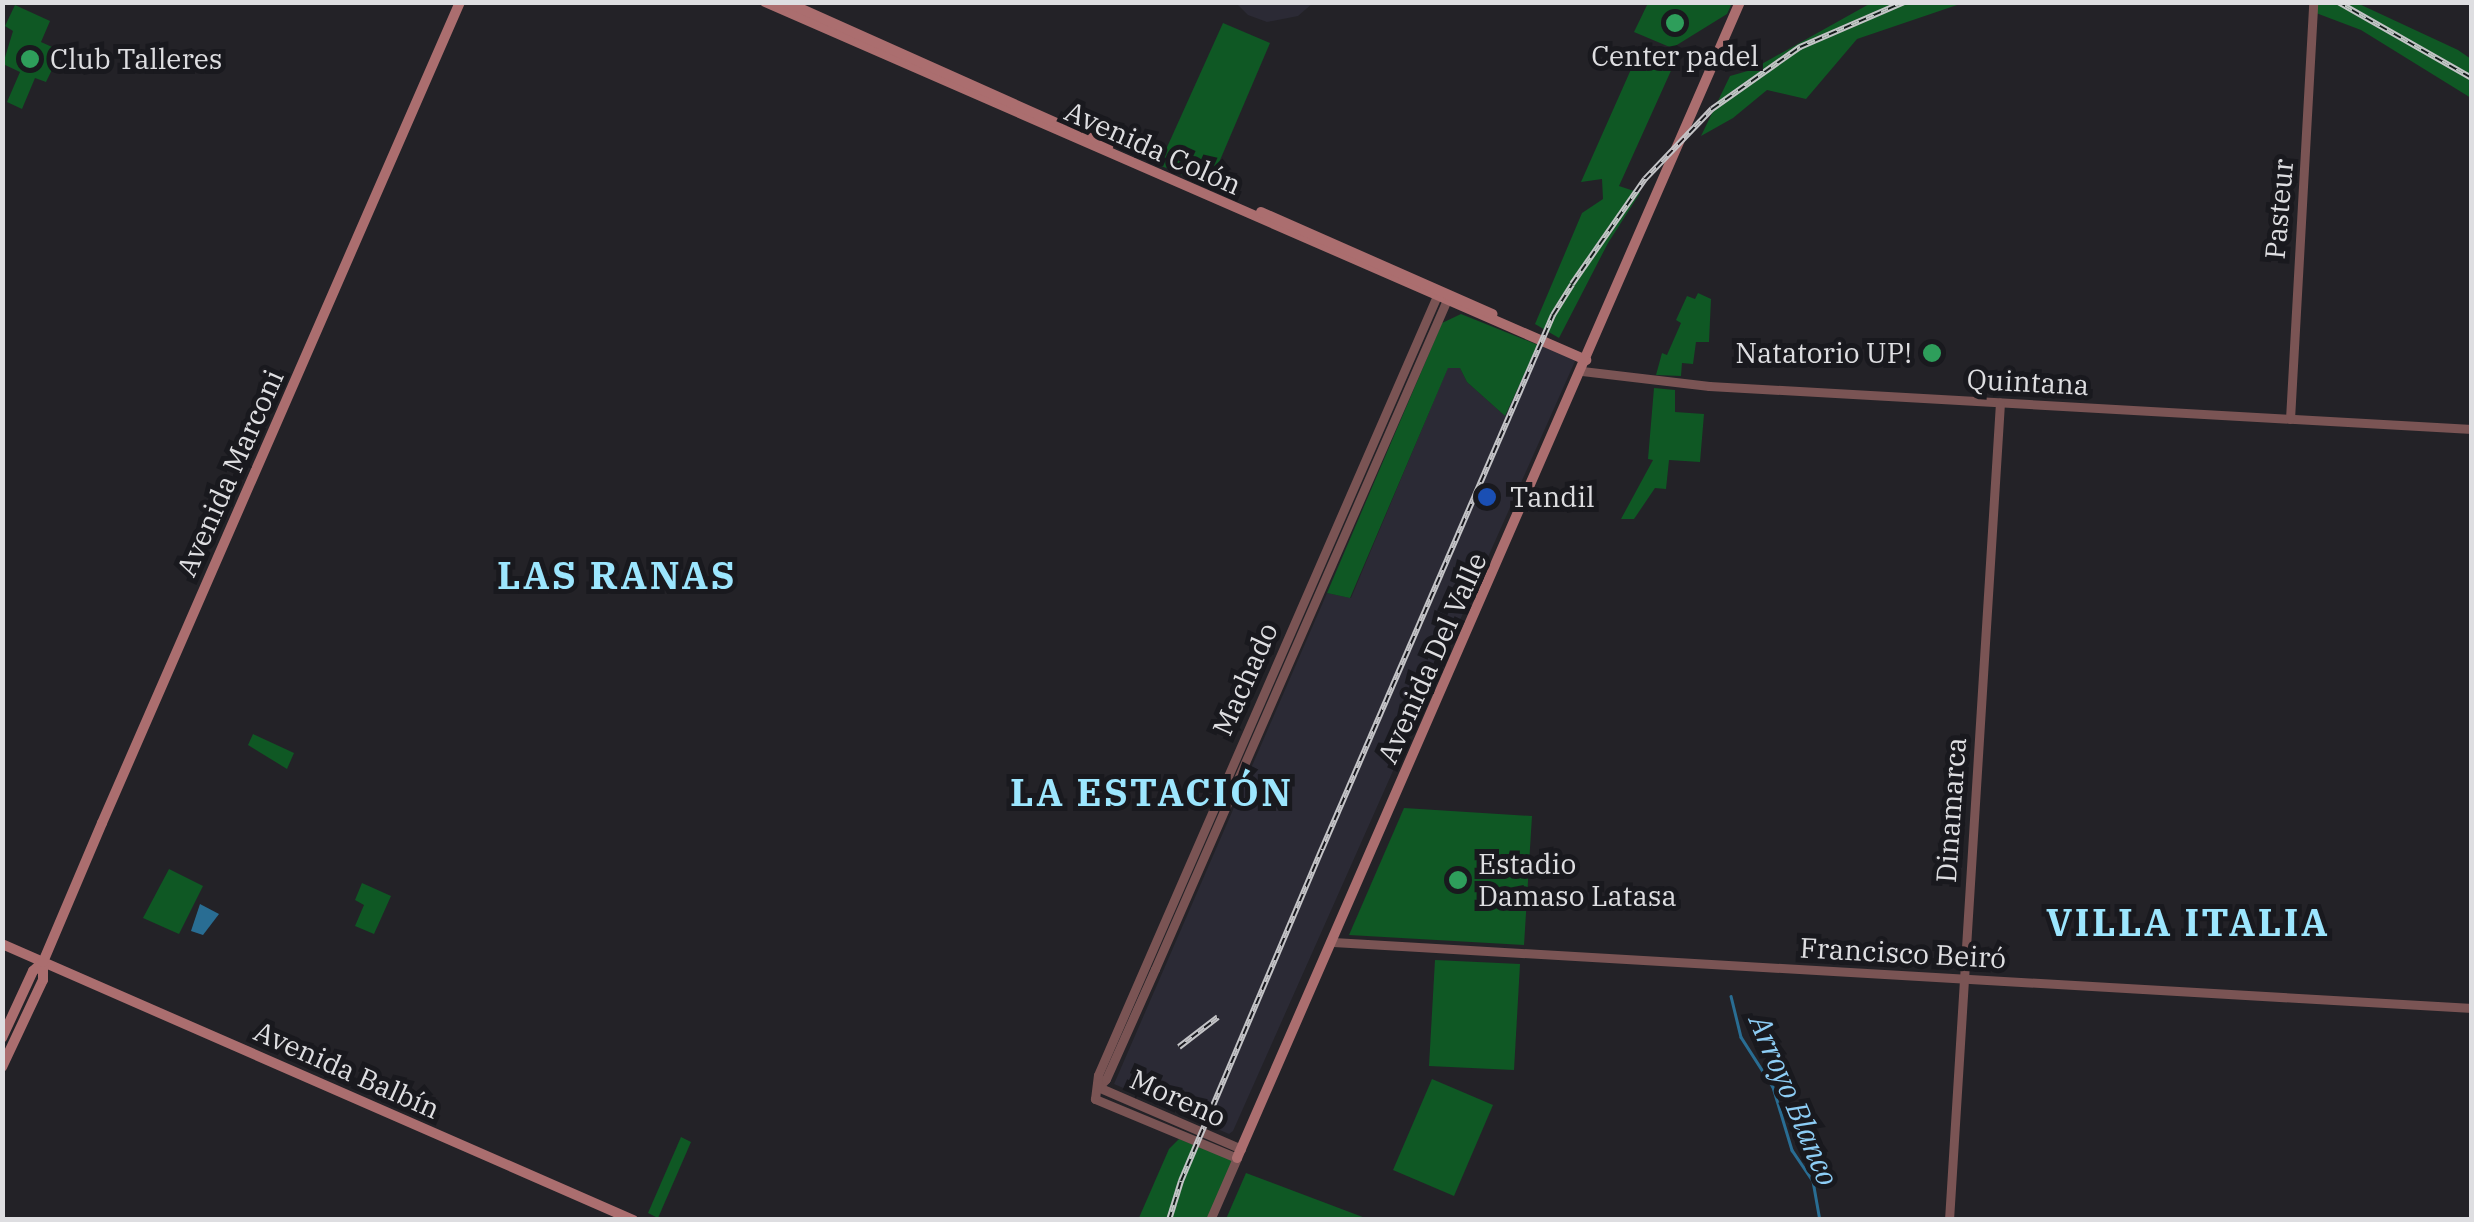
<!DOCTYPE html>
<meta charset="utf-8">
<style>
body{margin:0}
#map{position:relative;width:2474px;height:1222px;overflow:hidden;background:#232227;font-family:"IBM Plex Serif",serif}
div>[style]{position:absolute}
.built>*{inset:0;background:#2b2a35}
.green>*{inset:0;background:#0f5824}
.water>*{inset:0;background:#296d93}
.stream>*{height:2.5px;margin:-1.25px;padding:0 1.25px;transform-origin:1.25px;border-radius:1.25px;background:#296d93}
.tertiary>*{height:9px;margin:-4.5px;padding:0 4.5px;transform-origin:4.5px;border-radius:4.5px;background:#7a5454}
.secondary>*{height:10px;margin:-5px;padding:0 5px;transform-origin:5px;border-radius:5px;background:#ab6e6f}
.rail>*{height:6px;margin-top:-3px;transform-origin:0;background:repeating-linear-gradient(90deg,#19191e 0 8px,#c4c4c7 0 16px);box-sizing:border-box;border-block:2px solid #c4c4c7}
.dots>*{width:28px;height:28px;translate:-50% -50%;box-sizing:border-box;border:5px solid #19191e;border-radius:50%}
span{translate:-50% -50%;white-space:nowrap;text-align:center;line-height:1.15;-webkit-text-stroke:10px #19191e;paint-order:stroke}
.poi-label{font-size:28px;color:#dedee1}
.left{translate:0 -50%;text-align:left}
.right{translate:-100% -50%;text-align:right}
.street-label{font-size:28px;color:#dedee1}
.water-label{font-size:30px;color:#8dcdf5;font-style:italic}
.district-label{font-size:38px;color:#9ce6fe;font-weight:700;letter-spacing:2.5px}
.frame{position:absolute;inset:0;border:5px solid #dedee1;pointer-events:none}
</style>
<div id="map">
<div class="built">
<i style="clip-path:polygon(1236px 3px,1313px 3px,1298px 16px,1267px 22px,1248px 15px)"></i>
<i style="clip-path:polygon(1538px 345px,1576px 359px,1233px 1131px,1229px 1134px,1114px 1084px,1327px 593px,1351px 598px,1448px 367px,1460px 368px,1467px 382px,1505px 416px)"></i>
</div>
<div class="green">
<i style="clip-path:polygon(1648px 3px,1648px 2px,1732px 3px,1727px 14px,1672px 48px,1634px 32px)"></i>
<i style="clip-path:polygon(1871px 3px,1963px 3px,1857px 39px,1806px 99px,1767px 90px,1733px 118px,1701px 136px,1730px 76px,1751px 70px)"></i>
<i style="clip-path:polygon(2317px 3px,2357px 3px,2458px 50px,2471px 59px,2471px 98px,2361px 30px,2316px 13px)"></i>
<i style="clip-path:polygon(15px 5px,50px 21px,41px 42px,61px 51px,46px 82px,35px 78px,22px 109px,7px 102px,20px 72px,3px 64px,13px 31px,5px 26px)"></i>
<i style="clip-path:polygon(1223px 23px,1270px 43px,1209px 186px,1159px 165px)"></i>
<i style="clip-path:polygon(1640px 49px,1674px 64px,1619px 186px,1640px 193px,1608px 243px,1559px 338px,1535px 324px,1582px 213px,1603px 199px,1602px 179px,1581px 182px)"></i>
<i style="clip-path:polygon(1698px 293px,1711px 299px,1709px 342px,1696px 342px,1693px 364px,1682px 363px,1681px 376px,1656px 375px,1662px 353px,1667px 355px,1681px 323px,1676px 320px,1687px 296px,1695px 299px)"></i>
<i style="clip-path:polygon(1461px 314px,1538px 345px,1505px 416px,1467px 382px,1460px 368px,1448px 368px,1350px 598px,1327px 593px,1442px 323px)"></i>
<i style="clip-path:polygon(1654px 388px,1675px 390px,1675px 412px,1704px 414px,1700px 462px,1669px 460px,1666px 489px,1655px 488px,1634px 519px,1621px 519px,1653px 460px,1648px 459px)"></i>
<i style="clip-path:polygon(253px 734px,294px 753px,287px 769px,248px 745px)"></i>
<i style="clip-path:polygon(1404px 808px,1532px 816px,1524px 945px,1349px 935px)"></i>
<i style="clip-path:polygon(169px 869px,203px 886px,179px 934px,143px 918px)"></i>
<i style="clip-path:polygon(362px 883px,391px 896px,374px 934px,355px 926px,364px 905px,355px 900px)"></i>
<i style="clip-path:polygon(1435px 960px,1520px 964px,1514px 1070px,1429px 1066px)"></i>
<i style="clip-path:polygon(1432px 1079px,1493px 1105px,1454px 1196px,1393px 1170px)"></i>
<i style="clip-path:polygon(681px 1137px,691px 1142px,658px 1218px,648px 1213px)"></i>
<i style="clip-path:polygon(1179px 1139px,1234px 1161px,1208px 1219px,1138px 1220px,1169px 1149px)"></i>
<i style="clip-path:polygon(1246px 1173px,1368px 1219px,1226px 1219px)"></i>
</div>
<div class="water">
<i style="clip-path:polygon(200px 904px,219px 914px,203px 935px,191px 931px)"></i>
</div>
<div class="stream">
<i style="left:1731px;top:996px;width:42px;rotate:76.3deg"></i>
<i style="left:1741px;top:1037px;width:59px;rotate:57.4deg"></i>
<i style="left:1773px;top:1087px;width:66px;rotate:73.2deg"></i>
<i style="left:1792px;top:1150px;width:37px;rotate:56deg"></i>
<i style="left:1813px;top:1181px;width:40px;rotate:80deg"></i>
</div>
<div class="tertiary">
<i style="left:1582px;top:371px;width:128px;rotate:6.7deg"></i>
<i style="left:1709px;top:386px;width:764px;rotate:3.23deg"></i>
<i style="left:2290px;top:419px;width:418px;rotate:-86.8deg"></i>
<i style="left:1333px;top:942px;width:1141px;rotate:3.32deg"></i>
<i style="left:1098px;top:1087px;width:11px;rotate:-45deg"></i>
<i style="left:1106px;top:1079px;width:120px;rotate:-66deg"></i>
<i style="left:1155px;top:969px;width:735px;rotate:-66.43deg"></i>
<i style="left:1098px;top:1087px;width:156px;rotate:23.4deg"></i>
<i style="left:1210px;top:1220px;width:68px;rotate:-66.5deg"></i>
<i style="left:1237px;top:1158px;width:154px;rotate:-157.4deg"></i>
<i style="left:1095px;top:1099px;width:24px;rotate:-83deg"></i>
<i style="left:1098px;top:1075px;width:855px;rotate:-66.49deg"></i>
<i style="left:1949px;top:1220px;width:819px;rotate:-86.43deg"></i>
</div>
<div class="secondary">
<i style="left:765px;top:2px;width:896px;rotate:23.56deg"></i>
<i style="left:786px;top:2px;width:353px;rotate:24.1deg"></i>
<i style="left:1261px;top:212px;width:253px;rotate:23.8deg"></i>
<i style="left:2px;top:944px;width:689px;rotate:23.62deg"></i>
<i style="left:2px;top:1038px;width:74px;rotate:-65.2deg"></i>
<i style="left:33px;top:971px;width:13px;rotate:-42deg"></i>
<i style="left:2px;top:1067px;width:96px;rotate:-64.8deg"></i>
<i style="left:43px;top:980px;width:18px;rotate:-90deg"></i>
<i style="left:43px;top:962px;width:151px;rotate:-67deg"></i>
<i style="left:102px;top:823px;width:896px;rotate:-66.44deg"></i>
<i style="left:1237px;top:1158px;width:1261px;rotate:-66.49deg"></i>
</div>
<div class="rail">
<i style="left:2338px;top:2px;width:154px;rotate:29.6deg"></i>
<i style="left:1179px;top:1047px;width:49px;rotate:-37.6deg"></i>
<i style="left:1169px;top:1220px;width:41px;rotate:-72.9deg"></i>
<i style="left:1181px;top:1181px;width:361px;rotate:-67deg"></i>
<i style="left:1322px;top:849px;width:582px;rotate:-66.61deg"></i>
<i style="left:1553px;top:315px;width:36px;rotate:-58deg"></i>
<i style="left:1572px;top:284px;width:128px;rotate:-55.2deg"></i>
<i style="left:1645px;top:179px;width:97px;rotate:-46.3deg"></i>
<i style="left:1712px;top:109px;width:108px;rotate:-35.2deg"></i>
<i style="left:1800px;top:47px;width:113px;rotate:-23.4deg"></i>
</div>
<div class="dots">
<i style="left:1675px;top:23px;background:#2e9e5b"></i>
<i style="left:30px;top:59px;background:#2e9e5b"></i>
<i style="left:1932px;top:353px;background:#2e9e5b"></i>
<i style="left:1487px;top:497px;background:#1a4fb4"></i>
<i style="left:1458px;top:880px;background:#2e9e5b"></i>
</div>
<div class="poi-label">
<span style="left:1675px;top:56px">Center padel</span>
<span class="left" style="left:50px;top:59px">Club Talleres</span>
<span class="right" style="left:1912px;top:353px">Natatorio UP!</span>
<span class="left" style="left:1510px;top:497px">Tandil</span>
<span class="left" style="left:1478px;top:880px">Estadio<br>Damaso Latasa</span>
</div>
<div class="street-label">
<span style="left:1153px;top:148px;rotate:24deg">Avenida Colón</span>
<span style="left:2279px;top:209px;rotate:-85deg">Pasteur</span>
<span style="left:2028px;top:382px;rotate:3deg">Quintana</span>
<span style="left:230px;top:473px;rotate:-66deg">Avenida Marconi</span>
<span style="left:1432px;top:658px;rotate:-66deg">Avenida Del Valle</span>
<span style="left:1245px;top:679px;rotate:-66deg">Machado</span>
<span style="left:1951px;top:810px;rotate:-86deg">Dinamarca</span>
<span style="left:1903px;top:953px;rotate:3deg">Francisco Beiró</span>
<span style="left:347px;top:1070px;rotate:24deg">Avenida Balbín</span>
<span style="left:1178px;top:1098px;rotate:24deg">Moreno</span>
</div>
<div class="water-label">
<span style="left:1794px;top:1100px;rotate:67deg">Arroyo Blanco</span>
</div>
<div class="district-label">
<span style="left:617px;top:575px">LAS RANAS</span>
<span style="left:1152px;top:792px">LA ESTACIÓN</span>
<span style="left:2188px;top:922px">VILLA ITALIA</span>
</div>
<div class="frame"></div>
</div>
